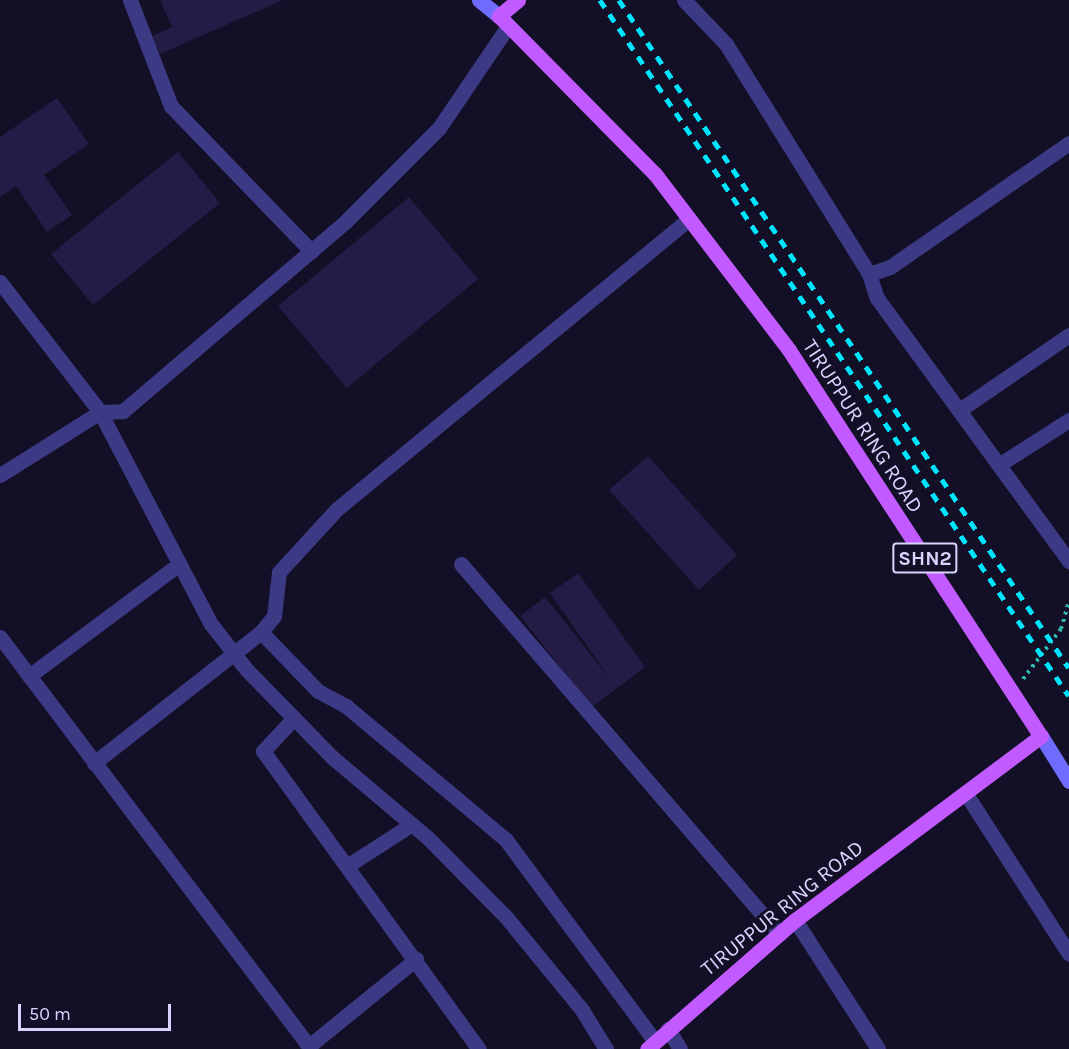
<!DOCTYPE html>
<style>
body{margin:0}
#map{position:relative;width:1069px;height:1049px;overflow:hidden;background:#130f26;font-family:Karla,sans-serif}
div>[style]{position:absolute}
.building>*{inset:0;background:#241b47}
.path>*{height:4px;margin-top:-2px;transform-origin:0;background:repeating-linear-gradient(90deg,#2fb8b0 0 3px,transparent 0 7.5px)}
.minor>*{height:15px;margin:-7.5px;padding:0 7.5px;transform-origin:7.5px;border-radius:7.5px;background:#3d3a85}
.secondary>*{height:15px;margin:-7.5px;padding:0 7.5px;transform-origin:7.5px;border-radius:7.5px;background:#6f6bff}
.primary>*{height:15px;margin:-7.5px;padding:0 7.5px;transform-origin:7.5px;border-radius:7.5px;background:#c25bff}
.rail>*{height:4.5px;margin-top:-2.25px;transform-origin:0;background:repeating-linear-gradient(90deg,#00e5ff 0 9px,transparent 0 17px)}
span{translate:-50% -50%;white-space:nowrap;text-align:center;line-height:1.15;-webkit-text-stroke:6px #130f26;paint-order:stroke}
.shield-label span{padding:2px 4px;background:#130f26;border:2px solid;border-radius:4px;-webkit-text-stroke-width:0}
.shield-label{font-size:20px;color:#d9d4ff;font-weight:700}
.street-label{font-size:21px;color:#d9d4ff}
.scale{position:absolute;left:18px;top:1004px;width:153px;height:27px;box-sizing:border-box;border:3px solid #d9d4ff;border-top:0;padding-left:8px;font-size:18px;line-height:21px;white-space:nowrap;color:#d9d4ff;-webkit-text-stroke:4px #130f26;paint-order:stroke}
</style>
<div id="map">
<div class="building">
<i style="clip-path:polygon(160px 0,283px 0,160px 54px,152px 36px,172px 27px)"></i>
<i style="clip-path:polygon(57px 98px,89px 144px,44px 175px,72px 215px,47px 232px,16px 186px,0 197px,0 137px)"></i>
<i style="clip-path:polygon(178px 152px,220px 203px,93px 305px,51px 254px)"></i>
<i style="clip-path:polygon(409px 197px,478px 279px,347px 388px,278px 306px)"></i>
<i style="clip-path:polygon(648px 456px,737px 555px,699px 590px,609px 490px)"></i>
<i style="clip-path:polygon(578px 573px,645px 667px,592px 707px,520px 616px,545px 597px,611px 680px,550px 593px)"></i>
</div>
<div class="path">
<i style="left:1023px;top:679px;width:63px;rotate:-52.8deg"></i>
<i style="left:1061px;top:629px;width:29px;rotate:-74deg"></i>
</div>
<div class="minor">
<i style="left:130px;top:0;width:114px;rotate:68.9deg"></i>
<i style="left:171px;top:106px;width:202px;rotate:46deg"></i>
<i style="left:684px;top:0;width:61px;rotate:46.3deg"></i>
<i style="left:726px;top:44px;width:271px;rotate:58.1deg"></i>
<i style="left:869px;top:274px;width:25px;rotate:72deg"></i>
<i style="left:877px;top:298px;width:326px;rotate:53.9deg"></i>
<i style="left:869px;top:274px;width:22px;rotate:-18deg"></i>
<i style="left:890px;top:267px;width:218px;rotate:-34.7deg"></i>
<i style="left:0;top:282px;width:164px;rotate:52.4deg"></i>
<i style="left:100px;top:412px;width:239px;rotate:62.4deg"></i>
<i style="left:211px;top:624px;width:57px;rotate:52.1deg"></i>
<i style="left:246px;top:669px;width:124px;rotate:45.7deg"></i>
<i style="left:333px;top:758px;width:124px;rotate:40.1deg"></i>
<i style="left:428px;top:838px;width:111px;rotate:45.4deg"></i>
<i style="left:506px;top:917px;width:120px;rotate:50.7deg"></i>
<i style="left:582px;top:1010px;width:46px;rotate:58.4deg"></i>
<i style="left:961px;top:409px;width:131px;rotate:-34.4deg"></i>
<i style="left:1000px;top:464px;width:82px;rotate:-32.5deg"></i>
<i style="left:0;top:475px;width:118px;rotate:-32.2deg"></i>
<i style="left:100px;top:412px;width:23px;rotate:-2deg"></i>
<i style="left:123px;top:411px;width:293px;rotate:-40.4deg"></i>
<i style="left:346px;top:221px;width:132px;rotate:-45deg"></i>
<i style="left:439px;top:128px;width:123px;rotate:-55.9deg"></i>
<i style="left:461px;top:564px;width:488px;rotate:49.3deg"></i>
<i style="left:261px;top:632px;width:21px;rotate:-51deg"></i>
<i style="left:274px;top:616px;width:44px;rotate:-83.5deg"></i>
<i style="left:279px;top:572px;width:86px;rotate:-47.4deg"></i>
<i style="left:337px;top:509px;width:456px;rotate:-39.5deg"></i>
<i style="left:0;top:637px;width:516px;rotate:52.95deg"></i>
<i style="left:29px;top:676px;width:187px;rotate:-36.7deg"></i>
<i style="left:294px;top:718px;width:45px;rotate:133.2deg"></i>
<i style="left:263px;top:751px;width:368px;rotate:54.1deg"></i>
<i style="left:94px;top:763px;width:212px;rotate:-38.1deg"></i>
<i style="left:261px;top:632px;width:82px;rotate:46deg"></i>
<i style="left:318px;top:691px;width:32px;rotate:28deg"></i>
<i style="left:346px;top:706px;width:209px;rotate:39.9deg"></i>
<i style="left:506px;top:840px;width:250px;rotate:53.5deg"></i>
<i style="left:966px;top:794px;width:190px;rotate:57.2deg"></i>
<i style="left:347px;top:866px;width:77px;rotate:-32.9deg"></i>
<i style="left:795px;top:920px;width:153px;rotate:57.2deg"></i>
<i style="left:668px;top:1029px;width:23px;rotate:59deg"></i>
<i style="left:309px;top:1046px;width:138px;rotate:-39.1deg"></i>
</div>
<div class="secondary">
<i style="left:479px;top:0;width:26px;rotate:39deg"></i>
<i style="left:1041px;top:736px;width:53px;rotate:58.1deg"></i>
</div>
<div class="primary">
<i style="left:518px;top:0;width:25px;rotate:140deg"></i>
<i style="left:499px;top:16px;width:222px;rotate:45.4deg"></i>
<i style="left:655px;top:174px;width:221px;rotate:52.7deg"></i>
<i style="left:789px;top:350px;width:461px;rotate:56.9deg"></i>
<i style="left:1041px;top:736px;width:307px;rotate:143.2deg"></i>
<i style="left:795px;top:920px;width:196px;rotate:138.9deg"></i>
</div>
<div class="rail">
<i style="left:600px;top:0;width:839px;rotate:56.03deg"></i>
<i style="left:619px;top:0;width:805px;rotate:56.03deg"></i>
</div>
<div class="shield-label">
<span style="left:925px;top:558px">SHN2</span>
</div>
<div class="street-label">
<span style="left:863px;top:426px;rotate:57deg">TIRUPPUR RING ROAD</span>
<span style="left:782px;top:908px;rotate:-39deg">TIRUPPUR RING ROAD</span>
</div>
<div class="scale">50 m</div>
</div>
